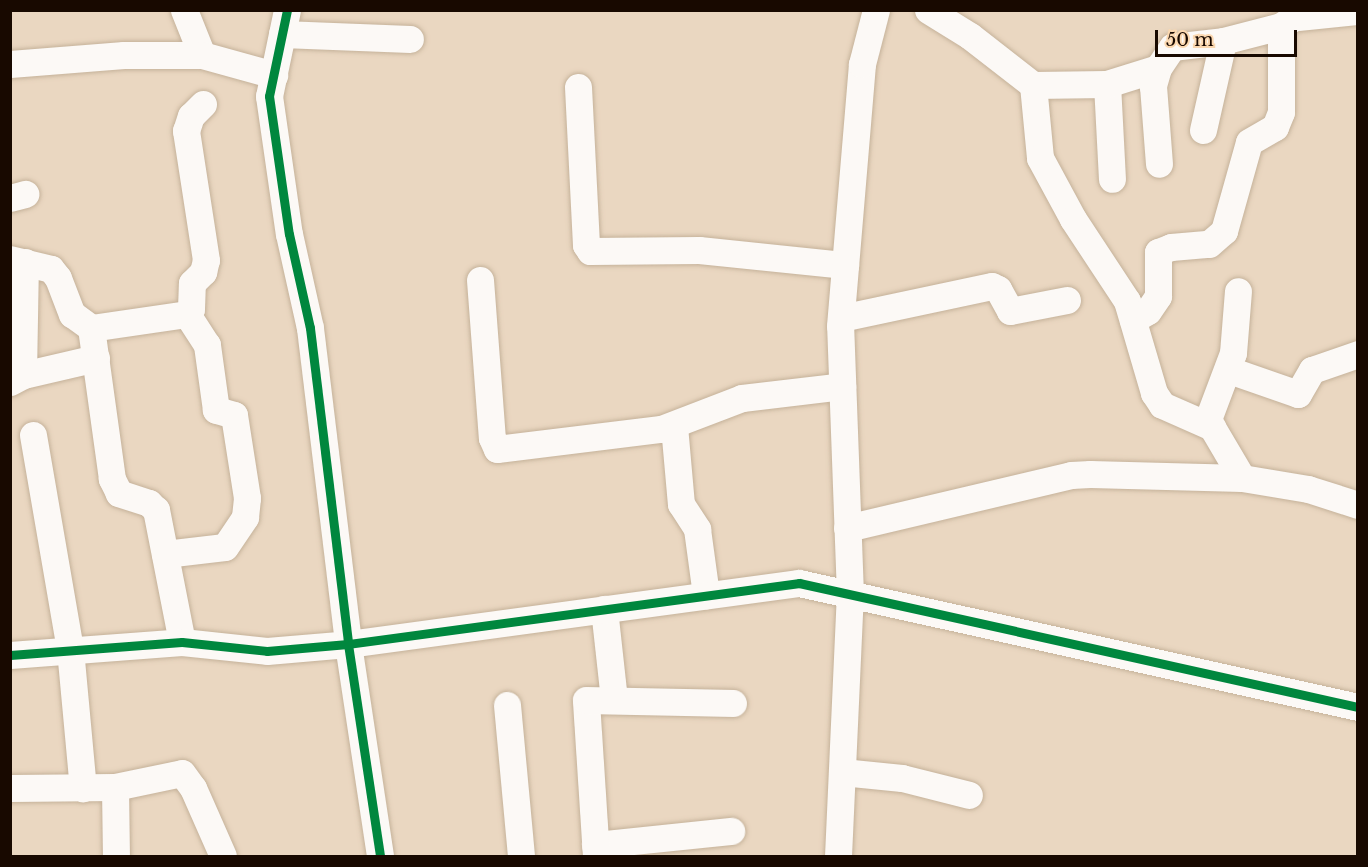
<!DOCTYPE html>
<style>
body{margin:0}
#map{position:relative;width:1368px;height:867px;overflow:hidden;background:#ead7c1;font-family:"Libre Baskerville",serif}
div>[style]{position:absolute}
.roads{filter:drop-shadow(0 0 2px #c5b29a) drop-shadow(0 0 2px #c5b29a)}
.minor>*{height:27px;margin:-13.5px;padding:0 13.5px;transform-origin:13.5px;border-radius:13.5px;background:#fcf9f6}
.cycleway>*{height:9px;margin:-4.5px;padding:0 4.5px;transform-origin:4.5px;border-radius:4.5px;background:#00873e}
span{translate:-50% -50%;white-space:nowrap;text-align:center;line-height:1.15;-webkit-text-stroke:4.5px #fbd8b0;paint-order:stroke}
.frame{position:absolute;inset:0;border:12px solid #180900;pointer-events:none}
.scale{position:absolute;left:1155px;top:30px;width:142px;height:27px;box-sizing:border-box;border:3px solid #180900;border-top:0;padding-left:8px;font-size:18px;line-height:21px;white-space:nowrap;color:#180900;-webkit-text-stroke:4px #fbd8b0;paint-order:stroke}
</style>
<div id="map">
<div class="roads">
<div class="minor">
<i style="left:184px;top:10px;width:48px;rotate:68.2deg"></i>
<i style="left:287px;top:10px;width:88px;rotate:101.8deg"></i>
<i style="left:269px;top:96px;width:139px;rotate:81.8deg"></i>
<i style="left:289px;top:234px;width:96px;rotate:77.4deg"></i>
<i style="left:310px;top:328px;width:318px;rotate:83.1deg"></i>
<i style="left:348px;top:644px;width:214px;rotate:81.4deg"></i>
<i style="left:928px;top:10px;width:49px;rotate:31.8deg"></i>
<i style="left:970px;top:36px;width:80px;rotate:37.9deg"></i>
<i style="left:1033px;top:85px;width:73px;rotate:84.5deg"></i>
<i style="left:1040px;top:158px;width:69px;rotate:61.6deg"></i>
<i style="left:1073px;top:219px;width:98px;rotate:56.6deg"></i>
<i style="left:1127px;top:301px;width:96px;rotate:73.6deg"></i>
<i style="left:1154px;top:393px;width:14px;rotate:56deg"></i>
<i style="left:1162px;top:405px;width:55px;rotate:23.7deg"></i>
<i style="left:1212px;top:427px;width:59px;rotate:59.5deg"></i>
<i style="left:1299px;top:17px;width:59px;rotate:-5.8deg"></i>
<i style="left:282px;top:34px;width:128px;rotate:2.2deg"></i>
<i style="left:10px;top:64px;width:114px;rotate:-4.5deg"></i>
<i style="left:124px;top:55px;width:78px"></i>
<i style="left:202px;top:55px;width:75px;rotate:15.5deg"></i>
<i style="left:1158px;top:68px;width:25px;rotate:-56deg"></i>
<i style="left:1172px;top:47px;width:51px;rotate:-6.7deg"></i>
<i style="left:1107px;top:84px;width:95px;rotate:87deg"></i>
<i style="left:1033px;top:85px;width:74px;rotate:-0.8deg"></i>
<i style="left:1107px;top:84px;width:53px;rotate:-17.4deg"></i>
<i style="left:1158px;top:68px;width:19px;rotate:106deg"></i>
<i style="left:1153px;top:86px;width:78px;rotate:85.6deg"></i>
<i style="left:578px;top:87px;width:158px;rotate:87.1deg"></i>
<i style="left:586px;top:245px;width:7px;rotate:56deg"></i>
<i style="left:590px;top:251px;width:109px;rotate:-0.5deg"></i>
<i style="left:699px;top:250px;width:147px;rotate:5.9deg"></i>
<i style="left:1203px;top:130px;width:91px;rotate:-77.3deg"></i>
<i style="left:1223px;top:41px;width:60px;rotate:-14.5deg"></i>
<i style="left:1281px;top:26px;width:28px;rotate:-35deg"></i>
<i style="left:10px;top:198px;width:16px;rotate:-15deg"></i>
<i style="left:10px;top:259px;width:42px;rotate:13.7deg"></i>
<i style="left:51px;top:269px;width:11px;rotate:52deg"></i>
<i style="left:58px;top:278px;width:39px;rotate:69deg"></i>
<i style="left:72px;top:314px;width:24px;rotate:36deg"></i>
<i style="left:480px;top:280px;width:158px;rotate:85.7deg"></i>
<i style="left:492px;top:438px;width:12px;rotate:66deg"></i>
<i style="left:497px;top:449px;width:165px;rotate:-7deg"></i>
<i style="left:661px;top:429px;width:87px;rotate:-20.9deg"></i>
<i style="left:742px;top:398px;width:101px;rotate:-6.8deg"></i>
<i style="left:841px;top:318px;width:154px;rotate:-12deg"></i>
<i style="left:992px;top:286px;width:7px;rotate:27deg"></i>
<i style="left:998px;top:289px;width:25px;rotate:61deg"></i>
<i style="left:1010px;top:311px;width:58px;rotate:-10.9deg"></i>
<i style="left:1133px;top:320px;width:17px;rotate:-31deg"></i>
<i style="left:1148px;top:311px;width:18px;rotate:-56deg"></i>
<i style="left:1158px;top:296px;width:44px;rotate:-90deg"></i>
<i style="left:1158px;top:252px;width:14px;rotate:-21deg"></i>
<i style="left:1171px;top:247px;width:38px;rotate:-5deg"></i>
<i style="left:1209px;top:244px;width:20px;rotate:-41deg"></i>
<i style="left:1224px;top:231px;width:92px;rotate:-74.3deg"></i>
<i style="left:1249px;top:142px;width:30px;rotate:-30deg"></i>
<i style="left:1275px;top:127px;width:16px;rotate:-68deg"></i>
<i style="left:1281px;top:112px;width:86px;rotate:-90deg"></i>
<i style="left:1229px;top:370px;width:73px;rotate:19.2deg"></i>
<i style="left:1298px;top:394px;width:28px;rotate:-60deg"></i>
<i style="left:1312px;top:370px;width:49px;rotate:-19.2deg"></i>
<i style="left:23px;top:375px;width:113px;rotate:-89deg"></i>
<i style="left:10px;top:382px;width:15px;rotate:-28deg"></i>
<i style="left:23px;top:375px;width:75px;rotate:-13.1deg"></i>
<i style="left:1207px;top:422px;width:74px;rotate:-69.4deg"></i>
<i style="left:1233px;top:353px;width:62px;rotate:-85.4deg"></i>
<i style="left:674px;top:426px;width:78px;rotate:84.9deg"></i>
<i style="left:681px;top:504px;width:30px;rotate:57deg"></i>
<i style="left:697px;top:529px;width:67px;rotate:82.2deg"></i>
<i style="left:33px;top:435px;width:217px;rotate:80.2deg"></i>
<i style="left:70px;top:649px;width:140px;rotate:84.7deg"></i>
<i style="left:847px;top:528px;width:230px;rotate:-13.3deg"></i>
<i style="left:1071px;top:475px;width:19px;rotate:-3deg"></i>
<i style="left:1090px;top:474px;width:152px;rotate:1.5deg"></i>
<i style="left:1242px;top:478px;width:67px;rotate:9.5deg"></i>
<i style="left:1308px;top:489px;width:52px;rotate:17.7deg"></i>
<i style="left:165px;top:554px;width:60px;rotate:-6.7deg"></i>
<i style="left:225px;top:547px;width:36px;rotate:-56deg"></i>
<i style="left:245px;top:517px;width:19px;rotate:-84deg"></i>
<i style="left:247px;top:498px;width:84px;rotate:-98.9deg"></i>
<i style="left:234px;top:415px;width:19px;rotate:-164deg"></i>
<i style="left:216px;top:410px;width:66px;rotate:-97.9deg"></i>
<i style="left:207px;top:345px;width:37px;rotate:-123deg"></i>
<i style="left:604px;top:609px;width:91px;rotate:83.7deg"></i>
<i style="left:182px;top:642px;width:135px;rotate:-101.1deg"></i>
<i style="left:156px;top:510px;width:10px;rotate:-135deg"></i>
<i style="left:149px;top:503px;width:32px;rotate:-162deg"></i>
<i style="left:119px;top:493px;width:16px;rotate:-117deg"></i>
<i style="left:112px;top:479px;width:152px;rotate:-97.9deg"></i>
<i style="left:91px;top:328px;width:97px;rotate:-8.3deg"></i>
<i style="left:187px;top:314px;width:6px;rotate:-51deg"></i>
<i style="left:191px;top:309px;width:26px;rotate:-88deg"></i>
<i style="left:192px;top:283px;width:16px;rotate:-45deg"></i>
<i style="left:203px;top:272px;width:12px;rotate:-76deg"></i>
<i style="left:206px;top:260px;width:131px;rotate:-98.8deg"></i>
<i style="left:186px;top:131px;width:16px;rotate:-72deg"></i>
<i style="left:191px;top:116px;width:17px;rotate:-45deg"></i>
<i style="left:10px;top:655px;width:172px;rotate:-4.3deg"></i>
<i style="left:182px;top:642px;width:85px;rotate:6deg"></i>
<i style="left:267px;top:651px;width:81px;rotate:-4.9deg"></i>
<i style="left:348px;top:644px;width:455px;rotate:-7.7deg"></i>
<i style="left:799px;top:583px;width:573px;rotate:12.51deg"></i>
<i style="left:507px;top:705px;width:152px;rotate:84.7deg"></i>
<i style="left:842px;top:772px;width:60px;rotate:5.7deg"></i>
<i style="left:902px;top:778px;width:69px;rotate:14.2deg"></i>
<i style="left:115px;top:787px;width:69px;rotate:89.2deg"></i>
<i style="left:10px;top:788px;width:105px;rotate:-0.5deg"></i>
<i style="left:115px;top:787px;width:68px;rotate:-11.8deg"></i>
<i style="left:182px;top:773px;width:19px;rotate:54deg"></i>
<i style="left:193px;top:788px;width:74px;rotate:66.2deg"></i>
<i style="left:595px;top:845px;width:137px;rotate:-5.9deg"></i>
<i style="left:596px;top:856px;width:156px;rotate:-93.7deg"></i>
<i style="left:586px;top:700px;width:147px;rotate:1.2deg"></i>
<i style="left:838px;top:856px;width:261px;rotate:-87.4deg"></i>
<i style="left:850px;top:595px;width:269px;rotate:-92.1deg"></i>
<i style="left:840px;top:326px;width:263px;rotate:-85.2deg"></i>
<i style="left:862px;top:64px;width:56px;rotate:-75.5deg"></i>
</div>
</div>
<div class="cycleway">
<i style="left:287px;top:10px;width:88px;rotate:101.8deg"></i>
<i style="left:269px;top:96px;width:139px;rotate:81.8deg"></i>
<i style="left:289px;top:234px;width:96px;rotate:77.4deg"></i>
<i style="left:310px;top:328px;width:318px;rotate:83.1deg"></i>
<i style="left:348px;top:644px;width:214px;rotate:81.4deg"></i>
<i style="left:10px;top:655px;width:172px;rotate:-4.3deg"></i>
<i style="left:182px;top:642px;width:85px;rotate:6deg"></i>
<i style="left:267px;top:651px;width:81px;rotate:-4.9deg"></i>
<i style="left:348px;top:644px;width:455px;rotate:-7.7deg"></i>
<i style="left:799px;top:583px;width:573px;rotate:12.51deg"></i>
</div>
<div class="frame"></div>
<div class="scale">50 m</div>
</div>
